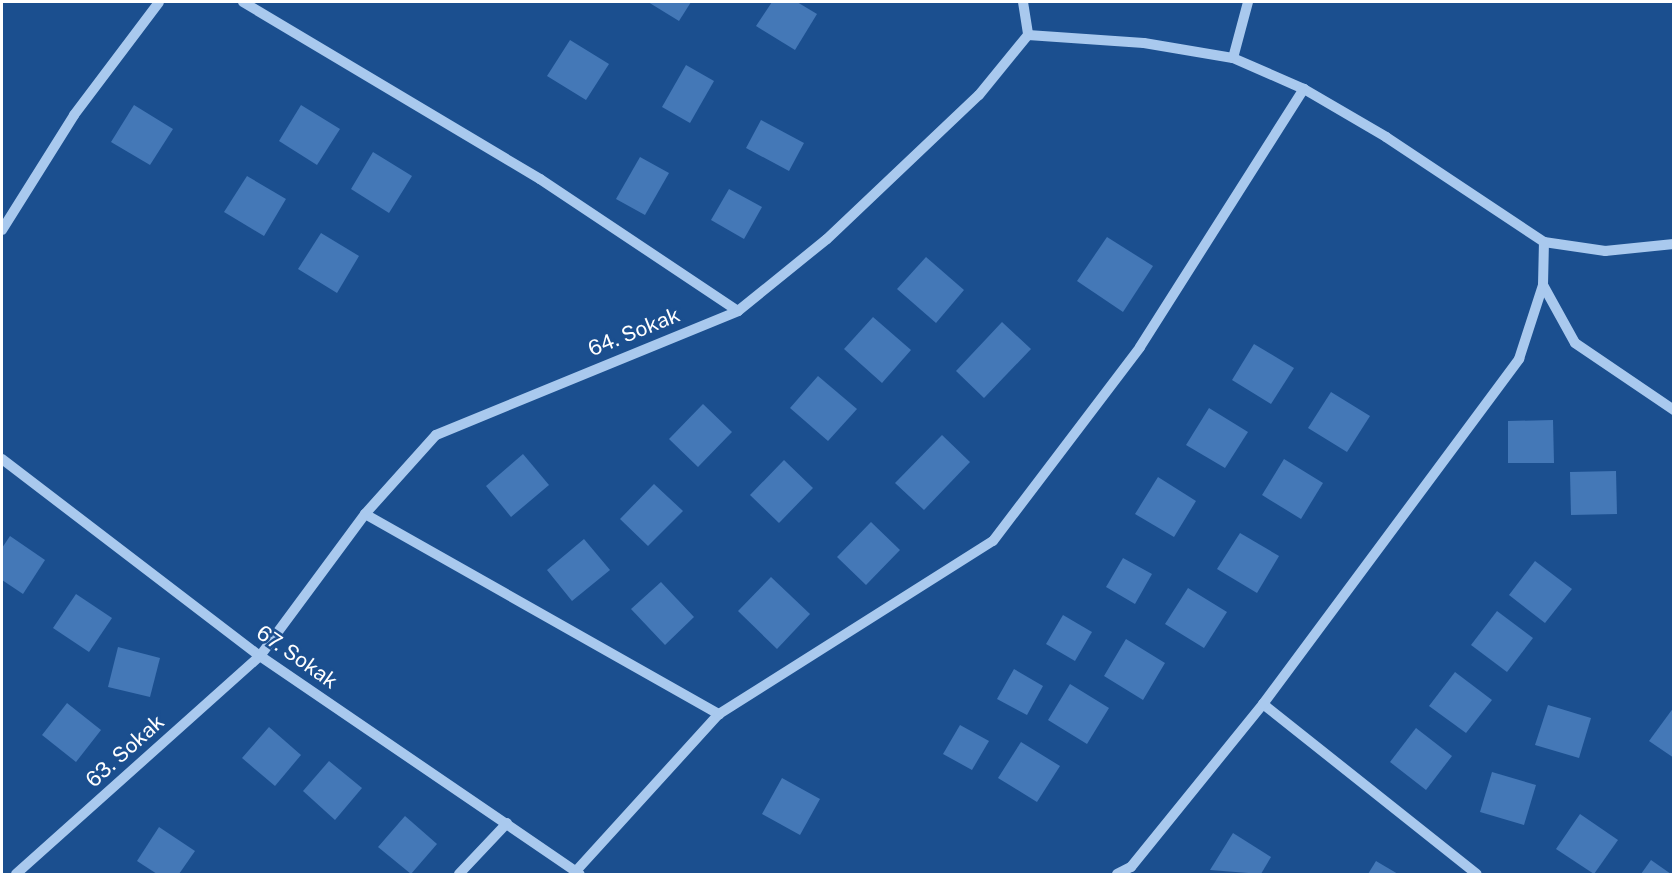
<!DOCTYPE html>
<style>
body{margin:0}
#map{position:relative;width:1675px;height:876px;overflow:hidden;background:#1b4f8f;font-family:"Public Sans",sans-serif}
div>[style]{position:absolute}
.building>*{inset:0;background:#4478b7}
.minor>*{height:10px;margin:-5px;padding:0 5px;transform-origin:5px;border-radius:5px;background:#a9c9ee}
span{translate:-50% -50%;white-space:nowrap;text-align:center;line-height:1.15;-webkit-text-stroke:5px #1b4f8f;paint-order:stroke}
.street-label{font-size:21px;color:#fff}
.frame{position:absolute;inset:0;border:3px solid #fff;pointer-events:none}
</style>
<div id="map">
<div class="building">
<i style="clip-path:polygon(648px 2px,691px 2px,679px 21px)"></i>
<i style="clip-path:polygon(772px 2px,797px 2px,817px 14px,795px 50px,756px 26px)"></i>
<i style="clip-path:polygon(570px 40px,609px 64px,586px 100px,547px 76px)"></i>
<i style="clip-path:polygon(686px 65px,714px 81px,690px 123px,662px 107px)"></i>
<i style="clip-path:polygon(134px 105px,173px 129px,150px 165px,111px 142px)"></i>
<i style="clip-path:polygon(301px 105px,340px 129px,317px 165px,279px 141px)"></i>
<i style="clip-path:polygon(761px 120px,804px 143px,789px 171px,746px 148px)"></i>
<i style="clip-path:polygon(373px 152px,412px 176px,389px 213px,351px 189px)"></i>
<i style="clip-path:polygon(640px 157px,669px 173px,645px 215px,616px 199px)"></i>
<i style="clip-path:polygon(247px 176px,286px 199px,264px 236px,224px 212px)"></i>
<i style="clip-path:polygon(729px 189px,762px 207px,744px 239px,711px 220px)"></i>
<i style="clip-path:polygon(321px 233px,359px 256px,337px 293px,298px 269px)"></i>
<i style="clip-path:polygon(1107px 237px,1153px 266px,1123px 312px,1077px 281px)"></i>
<i style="clip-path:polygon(926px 257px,964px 290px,936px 323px,897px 289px)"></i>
<i style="clip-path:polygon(873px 317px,911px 350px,882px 383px,844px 349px)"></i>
<i style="clip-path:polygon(1002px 322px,1031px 349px,984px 398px,956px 371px)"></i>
<i style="clip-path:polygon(1254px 344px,1294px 368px,1271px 404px,1232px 380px)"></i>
<i style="clip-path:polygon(818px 376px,857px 409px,828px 441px,790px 408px)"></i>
<i style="clip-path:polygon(1331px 392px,1370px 416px,1347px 452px,1308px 428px)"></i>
<i style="clip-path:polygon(703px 404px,732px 432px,698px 467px,669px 439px)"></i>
<i style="clip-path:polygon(1209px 408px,1248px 432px,1225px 468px,1186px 445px)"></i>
<i style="clip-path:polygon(1553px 420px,1554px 463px,1508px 463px,1508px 421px)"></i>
<i style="clip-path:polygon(942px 435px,970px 462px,924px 510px,895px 483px)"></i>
<i style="clip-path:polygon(523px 454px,549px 485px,511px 517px,486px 486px)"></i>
<i style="clip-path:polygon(1284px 459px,1323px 483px,1301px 519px,1262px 495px)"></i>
<i style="clip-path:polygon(784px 460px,813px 488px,779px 523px,750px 495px)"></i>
<i style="clip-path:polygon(1616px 471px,1617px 514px,1571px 515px,1570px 472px)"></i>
<i style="clip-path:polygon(1158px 477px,1196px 501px,1174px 537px,1135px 514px)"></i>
<i style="clip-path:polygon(654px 484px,683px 511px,648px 546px,620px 519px)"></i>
<i style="clip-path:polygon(871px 522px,900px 550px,866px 585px,837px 557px)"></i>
<i style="clip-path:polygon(1240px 533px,1279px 556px,1257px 593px,1217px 569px)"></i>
<i style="clip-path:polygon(10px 536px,45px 560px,23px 594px,2px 580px,2px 548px)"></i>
<i style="clip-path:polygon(584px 539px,610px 570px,572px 601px,547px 570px)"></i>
<i style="clip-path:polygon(1123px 558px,1152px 574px,1135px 604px,1106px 587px)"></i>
<i style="clip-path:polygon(1535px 561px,1572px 589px,1545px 623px,1509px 595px)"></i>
<i style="clip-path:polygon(771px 577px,810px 614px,777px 649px,738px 611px)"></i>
<i style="clip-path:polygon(661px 582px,694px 617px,665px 645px,631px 609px)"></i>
<i style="clip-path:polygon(1188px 588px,1227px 612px,1204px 648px,1165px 624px)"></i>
<i style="clip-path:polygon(76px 594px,112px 618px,89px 652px,53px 628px)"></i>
<i style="clip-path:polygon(1497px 611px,1533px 638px,1507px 672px,1471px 645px)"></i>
<i style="clip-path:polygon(1063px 615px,1092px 632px,1075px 661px,1046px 644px)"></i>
<i style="clip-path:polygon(1126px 639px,1165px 663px,1143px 700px,1104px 676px)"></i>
<i style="clip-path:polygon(118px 647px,160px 658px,150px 697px,108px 687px)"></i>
<i style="clip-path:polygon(1014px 669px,1043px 686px,1027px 715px,997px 699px)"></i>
<i style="clip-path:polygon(1455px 672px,1492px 700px,1466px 733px,1429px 706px)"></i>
<i style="clip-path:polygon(1070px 684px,1109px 708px,1087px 744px,1048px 720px)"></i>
<i style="clip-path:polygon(67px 703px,101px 730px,76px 762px,42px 735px)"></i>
<i style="clip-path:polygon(1548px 705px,1591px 718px,1579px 758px,1535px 745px)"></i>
<i style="clip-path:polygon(1674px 707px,1674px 758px,1649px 741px)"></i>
<i style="clip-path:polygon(960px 725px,989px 741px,972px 770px,943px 754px)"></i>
<i style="clip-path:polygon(269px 727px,301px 755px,275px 786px,242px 758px)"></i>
<i style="clip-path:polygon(1416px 728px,1452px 756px,1426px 790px,1390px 762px)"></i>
<i style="clip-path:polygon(1021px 742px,1060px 766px,1037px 802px,998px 778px)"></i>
<i style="clip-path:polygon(329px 761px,362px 788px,335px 820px,303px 791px)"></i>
<i style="clip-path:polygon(1492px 772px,1536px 785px,1524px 825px,1480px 812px)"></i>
<i style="clip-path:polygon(782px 778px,820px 799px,800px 835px,762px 814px)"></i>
<i style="clip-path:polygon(1580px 814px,1618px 840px,1594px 874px,1556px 849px)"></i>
<i style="clip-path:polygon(405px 816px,437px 844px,411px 874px,378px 847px)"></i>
<i style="clip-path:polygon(159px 827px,195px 851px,179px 874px,157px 874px,137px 861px)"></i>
<i style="clip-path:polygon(1233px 833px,1271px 857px,1261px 874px,1210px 870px)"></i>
<i style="clip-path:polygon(1651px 860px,1671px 874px,1641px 874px)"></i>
<i style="clip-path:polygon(1376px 861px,1398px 874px,1368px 874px)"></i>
</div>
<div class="minor">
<i style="left:243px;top:2px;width:346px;rotate:30.8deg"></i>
<i style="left:540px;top:179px;width:238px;rotate:33.7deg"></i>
<i style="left:1023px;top:2px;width:33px;rotate:81deg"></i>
<i style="left:1028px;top:35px;width:116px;rotate:3.9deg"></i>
<i style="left:1144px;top:43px;width:90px;rotate:9.6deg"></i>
<i style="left:1233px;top:58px;width:77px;rotate:23.6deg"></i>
<i style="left:1304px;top:89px;width:95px;rotate:30.3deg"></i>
<i style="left:1386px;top:137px;width:190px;rotate:33.6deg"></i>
<i style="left:1544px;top:242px;width:62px;rotate:8.4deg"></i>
<i style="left:1605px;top:251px;width:69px;rotate:-5.8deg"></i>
<i style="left:1233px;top:58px;width:58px;rotate:-75deg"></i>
<i style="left:2px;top:230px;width:136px;rotate:-57.9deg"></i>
<i style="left:74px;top:115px;width:141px;rotate:-53deg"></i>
<i style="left:1543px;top:285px;width:66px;rotate:61.1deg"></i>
<i style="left:1575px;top:343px;width:120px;rotate:34.1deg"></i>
<i style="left:2px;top:459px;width:325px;rotate:37.4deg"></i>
<i style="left:260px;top:656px;width:387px;rotate:34.3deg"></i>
<i style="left:365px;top:514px;width:407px;rotate:29.5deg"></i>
<i style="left:1263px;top:704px;width:273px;rotate:38.5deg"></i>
<i style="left:576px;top:871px;width:212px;rotate:-47.7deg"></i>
<i style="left:719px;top:714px;width:324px;rotate:-32.3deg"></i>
<i style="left:993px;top:541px;width:243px;rotate:-52.8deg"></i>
<i style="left:1140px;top:347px;width:306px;rotate:-57.6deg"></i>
<i style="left:16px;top:874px;width:327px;rotate:-41.8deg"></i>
<i style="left:260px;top:656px;width:177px;rotate:-53.5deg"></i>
<i style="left:365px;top:514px;width:106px;rotate:-48.1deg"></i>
<i style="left:436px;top:435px;width:326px;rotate:-22.3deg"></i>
<i style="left:738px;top:311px;width:114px;rotate:-39deg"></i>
<i style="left:827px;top:239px;width:209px;rotate:-43.5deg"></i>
<i style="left:979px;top:95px;width:77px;rotate:-50.8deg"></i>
<i style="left:459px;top:874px;width:70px;rotate:-46.7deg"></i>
<i style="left:1117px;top:874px;width:16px;rotate:-27deg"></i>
<i style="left:1131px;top:867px;width:210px;rotate:-51deg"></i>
<i style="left:1263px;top:704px;width:430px;rotate:-53.4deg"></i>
<i style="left:1519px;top:359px;width:78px;rotate:-72deg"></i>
<i style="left:1543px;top:285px;width:43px;rotate:-88.7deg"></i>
</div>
<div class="street-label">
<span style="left:634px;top:332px;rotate:-22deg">64. Sokak</span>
<span style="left:297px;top:657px;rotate:35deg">67. Sokak</span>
<span style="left:125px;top:751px;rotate:-42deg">63. Sokak</span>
</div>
<div class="frame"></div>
</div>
